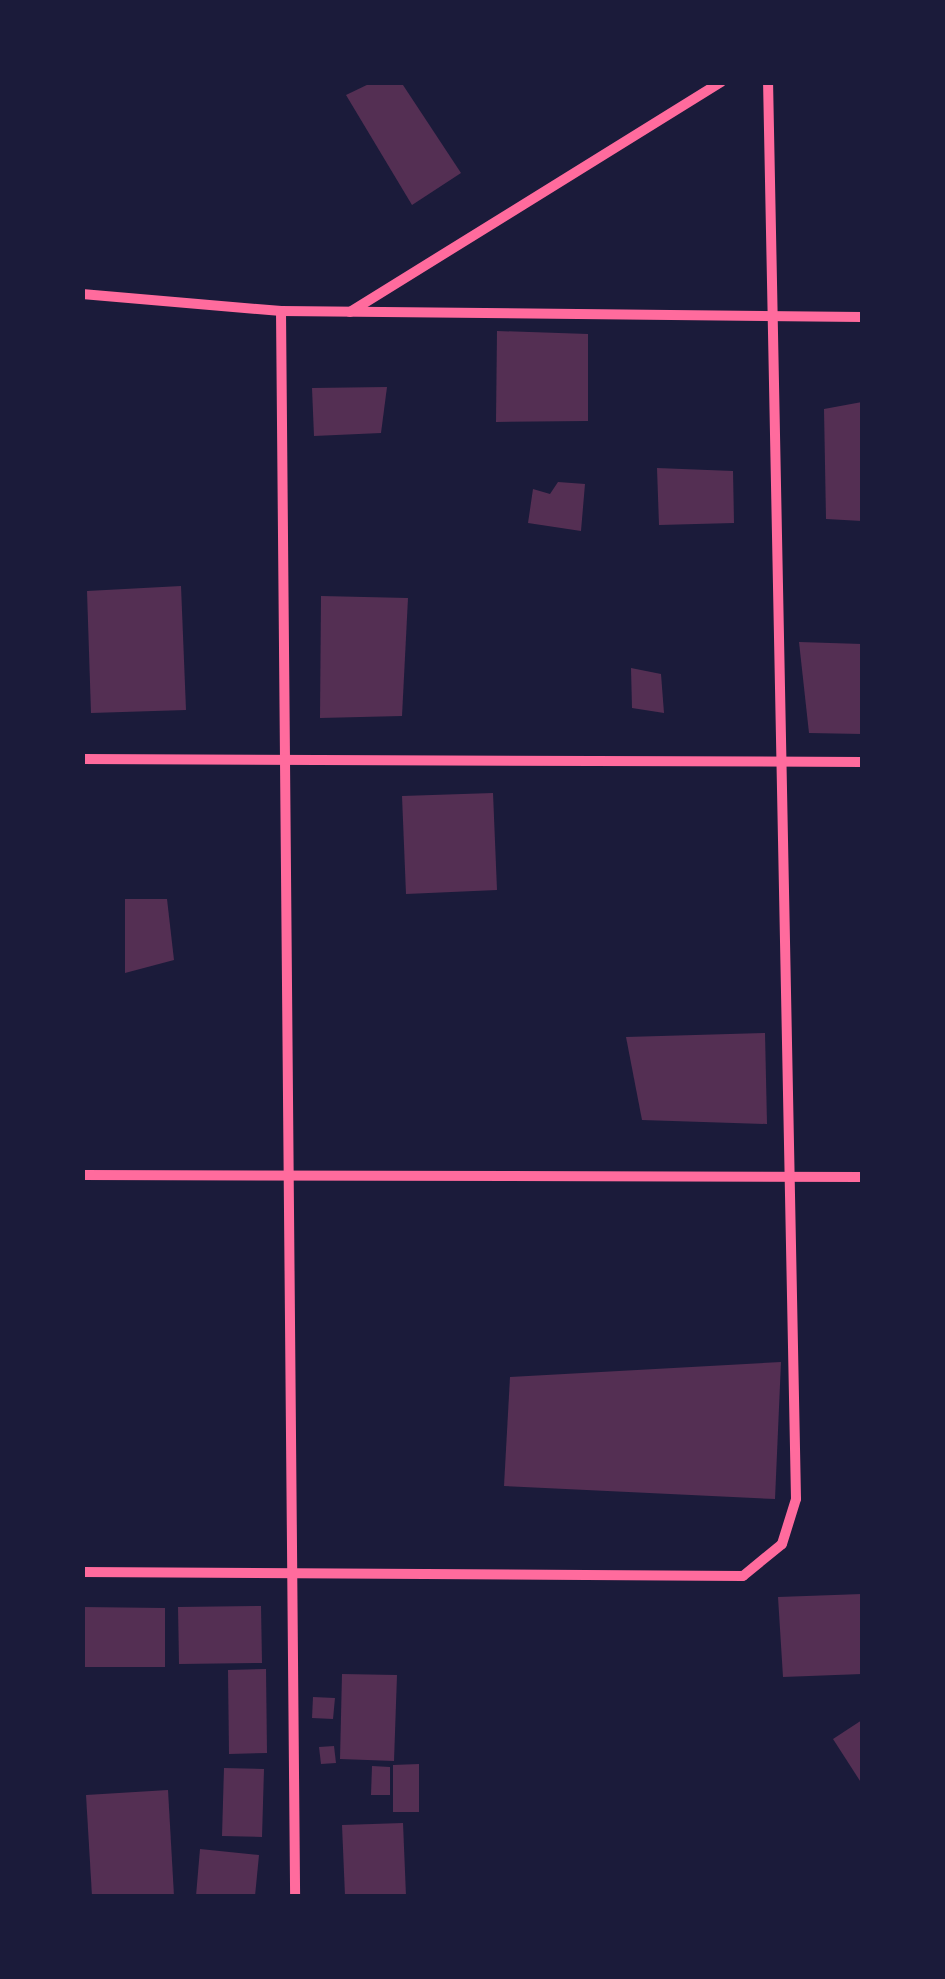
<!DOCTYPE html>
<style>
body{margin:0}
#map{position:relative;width:945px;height:1979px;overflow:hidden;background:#1b1b3a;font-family:"Alegreya Sans",sans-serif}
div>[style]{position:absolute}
.building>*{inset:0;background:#542f53}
.minor>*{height:10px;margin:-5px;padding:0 5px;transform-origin:5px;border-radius:5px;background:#ff6b9d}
span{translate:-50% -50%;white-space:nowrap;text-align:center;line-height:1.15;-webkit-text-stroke:9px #1b1b3a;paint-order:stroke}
.frame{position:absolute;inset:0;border:85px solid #1b1b3a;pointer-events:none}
</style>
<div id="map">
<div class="building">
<i style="clip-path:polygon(373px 82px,401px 82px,461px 173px,412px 205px,346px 95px)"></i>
<i style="clip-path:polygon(497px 331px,588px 334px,588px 421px,496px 422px)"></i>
<i style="clip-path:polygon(387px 387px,381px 433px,314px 436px,312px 388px)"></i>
<i style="clip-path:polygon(862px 402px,862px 521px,826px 519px,824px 409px)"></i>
<i style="clip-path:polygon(657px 468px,733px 471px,734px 523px,659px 525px)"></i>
<i style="clip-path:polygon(558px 482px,585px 484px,581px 531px,528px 523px,533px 489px,550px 494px)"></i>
<i style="clip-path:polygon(181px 586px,186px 710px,91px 713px,87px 591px)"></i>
<i style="clip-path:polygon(321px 596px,408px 598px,402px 716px,320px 718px)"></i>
<i style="clip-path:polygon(799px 642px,862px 644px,862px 734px,809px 733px)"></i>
<i style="clip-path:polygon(631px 668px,661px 674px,664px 713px,632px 708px)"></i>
<i style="clip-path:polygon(493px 793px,497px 890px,406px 894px,402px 796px)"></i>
<i style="clip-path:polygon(125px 899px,167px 899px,174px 960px,125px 973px)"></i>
<i style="clip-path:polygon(765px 1033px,767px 1124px,642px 1120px,626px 1037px)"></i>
<i style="clip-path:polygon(781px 1362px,775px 1499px,504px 1486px,510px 1377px)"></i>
<i style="clip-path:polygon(862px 1594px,862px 1674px,783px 1677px,778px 1597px)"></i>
<i style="clip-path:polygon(261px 1606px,262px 1663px,179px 1664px,178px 1607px)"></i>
<i style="clip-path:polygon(82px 1607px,165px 1608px,165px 1667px,82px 1667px)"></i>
<i style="clip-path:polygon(266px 1669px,267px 1753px,229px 1754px,228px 1670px)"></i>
<i style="clip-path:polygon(342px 1674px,397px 1675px,394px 1761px,340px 1759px)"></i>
<i style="clip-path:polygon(313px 1697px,335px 1698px,333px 1719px,312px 1718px)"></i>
<i style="clip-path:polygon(862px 1720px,862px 1784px,833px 1739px)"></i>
<i style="clip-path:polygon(334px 1746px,336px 1763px,321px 1764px,319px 1747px)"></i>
<i style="clip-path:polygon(419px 1764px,419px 1812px,393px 1812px,393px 1765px)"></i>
<i style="clip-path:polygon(372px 1766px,390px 1767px,390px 1795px,371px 1795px)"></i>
<i style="clip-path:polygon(224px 1768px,264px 1769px,262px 1837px,222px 1836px)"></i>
<i style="clip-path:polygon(168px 1790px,174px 1896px,92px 1896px,86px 1795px)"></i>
<i style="clip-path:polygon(403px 1823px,406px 1896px,345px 1896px,342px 1825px)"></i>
<i style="clip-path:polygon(200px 1849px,259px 1855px,255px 1896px,196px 1896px)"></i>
</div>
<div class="minor">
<i style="left:82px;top:294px;width:200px;rotate:4.9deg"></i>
<i style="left:281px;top:311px;width:581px;rotate:0.59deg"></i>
<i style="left:281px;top:311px;width:1585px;rotate:89.49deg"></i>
<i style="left:350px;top:312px;width:437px;rotate:-31.8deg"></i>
<i style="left:82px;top:759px;width:780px;rotate:0.22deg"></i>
<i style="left:82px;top:1175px;width:780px;rotate:0.15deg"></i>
<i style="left:82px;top:1572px;width:661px;rotate:0.35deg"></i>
<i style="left:743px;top:1576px;width:50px;rotate:-39.4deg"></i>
<i style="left:782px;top:1544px;width:47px;rotate:-72.7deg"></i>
<i style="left:796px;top:1499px;width:1417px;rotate:-91.13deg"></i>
</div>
<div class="frame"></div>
</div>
